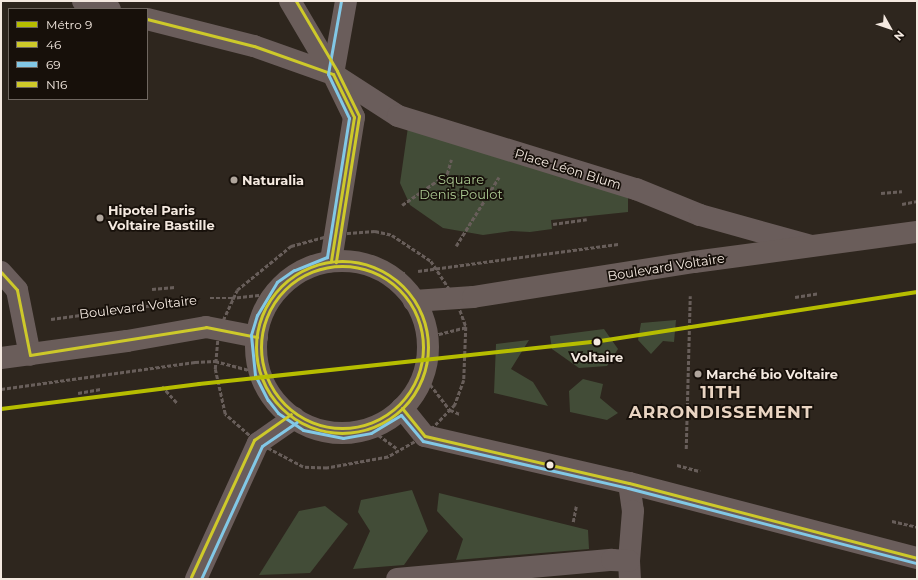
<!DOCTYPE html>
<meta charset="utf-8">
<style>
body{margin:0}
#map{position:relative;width:918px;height:580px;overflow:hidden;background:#2e261e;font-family:Montserrat,sans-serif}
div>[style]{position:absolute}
.green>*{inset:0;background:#424c37}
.path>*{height:2.5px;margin-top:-1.25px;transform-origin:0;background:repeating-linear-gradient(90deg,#685e5a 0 4px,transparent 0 6px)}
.minor>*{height:22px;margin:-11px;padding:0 11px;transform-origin:11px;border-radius:11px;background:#6a5d5b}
.major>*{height:22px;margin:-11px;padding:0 11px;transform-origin:11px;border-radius:11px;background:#6a5d5a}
.major>.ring{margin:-11px;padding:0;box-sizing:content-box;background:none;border:22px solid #6a5d5a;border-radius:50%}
.bus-1>*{height:3px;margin:-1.5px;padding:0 1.5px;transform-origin:1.5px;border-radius:1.5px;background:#cdc92a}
.bus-1>.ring{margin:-1.5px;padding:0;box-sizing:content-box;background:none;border:3px solid #cdc92a;border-radius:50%}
.bus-2>*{height:3px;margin:-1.5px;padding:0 1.5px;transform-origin:1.5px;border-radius:1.5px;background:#82c8e6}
.bus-3>*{height:3px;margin:-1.5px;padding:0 1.5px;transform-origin:1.5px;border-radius:1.5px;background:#cec92a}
.bus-3>.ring{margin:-1.5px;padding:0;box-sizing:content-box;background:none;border:3px solid #cec92a;border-radius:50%}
.metro-1>*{height:4px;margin:-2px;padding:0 2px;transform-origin:2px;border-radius:2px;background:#b6bd00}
.dots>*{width:11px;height:11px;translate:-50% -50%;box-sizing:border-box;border:2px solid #17100a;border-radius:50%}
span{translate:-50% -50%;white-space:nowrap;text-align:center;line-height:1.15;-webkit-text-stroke:3.5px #17100a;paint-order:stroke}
.street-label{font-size:13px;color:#f4e9e0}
.poi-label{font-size:13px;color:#f4e9e0;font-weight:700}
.left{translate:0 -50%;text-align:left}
.park-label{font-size:13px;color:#acca93}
.stop-label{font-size:13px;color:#f4e9e0;font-weight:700}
.district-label{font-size:17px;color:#e9d4c2;font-weight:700;letter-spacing:1px}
.frame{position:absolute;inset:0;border:2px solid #f4e9e0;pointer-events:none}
.legend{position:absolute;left:8px;top:8px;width:140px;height:92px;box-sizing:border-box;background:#17100a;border:1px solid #6f6760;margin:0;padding:5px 7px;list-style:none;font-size:12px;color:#f4e9e0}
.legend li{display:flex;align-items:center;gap:8px;height:20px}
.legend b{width:20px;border:1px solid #6f6760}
.north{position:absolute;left:870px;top:8px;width:40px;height:40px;-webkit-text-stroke:3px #17100a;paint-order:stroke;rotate:130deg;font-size:11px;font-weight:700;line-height:16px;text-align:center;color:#f4e9e0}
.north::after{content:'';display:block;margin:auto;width:14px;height:18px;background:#f4e9e0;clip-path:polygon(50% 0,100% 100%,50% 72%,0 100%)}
</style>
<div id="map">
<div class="green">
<i style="clip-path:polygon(408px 127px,628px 192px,628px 212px,551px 220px,552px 229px,530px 232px,511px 231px,483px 235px,443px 228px,410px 205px,400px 183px)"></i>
<i style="clip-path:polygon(676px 320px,674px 342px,663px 341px,651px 354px,638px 340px,641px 323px)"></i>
<i style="clip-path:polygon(604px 329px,618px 349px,607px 366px,579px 368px,552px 349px,550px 336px)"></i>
<i style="clip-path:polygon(529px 340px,511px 369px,533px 382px,548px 406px,494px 393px,496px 344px)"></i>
<i style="clip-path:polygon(583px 379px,603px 384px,600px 398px,618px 413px,607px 420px,570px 412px,569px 391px)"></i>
<i style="clip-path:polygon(412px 490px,428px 531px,404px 565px,353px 569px,370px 531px,358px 512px,361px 500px)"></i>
<i style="clip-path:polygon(439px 493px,588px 530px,589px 549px,456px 560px,463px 539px,437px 511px)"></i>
<i style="clip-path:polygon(325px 506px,348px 524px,310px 573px,259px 575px,299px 511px)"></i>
</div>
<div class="path">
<i style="left:881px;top:193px;width:21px;rotate:-5deg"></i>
<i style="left:902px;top:204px;width:15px;rotate:-11deg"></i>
<i style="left:402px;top:205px;width:55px;rotate:-34.6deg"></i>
<i style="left:447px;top:174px;width:15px;rotate:-74deg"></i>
<i style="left:553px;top:224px;width:34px;rotate:-8deg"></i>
<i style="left:375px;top:231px;width:17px;rotate:13deg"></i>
<i style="left:392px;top:235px;width:47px;rotate:33.7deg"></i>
<i style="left:431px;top:261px;width:45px;rotate:56.7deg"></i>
<i style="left:456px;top:299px;width:30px;rotate:70deg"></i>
<i style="left:466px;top:327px;width:53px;rotate:92.2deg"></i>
<i style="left:464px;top:380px;width:27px;rotate:110deg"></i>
<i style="left:455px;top:405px;width:43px;rotate:134.1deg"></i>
<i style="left:425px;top:436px;width:43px;rotate:150.4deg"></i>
<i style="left:388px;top:457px;width:62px;rotate:169.8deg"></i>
<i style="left:327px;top:468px;width:24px;rotate:-178deg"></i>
<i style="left:303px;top:467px;width:51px;rotate:-151.9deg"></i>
<i style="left:258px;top:443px;width:44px;rotate:-138.7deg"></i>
<i style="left:225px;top:414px;width:46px;rotate:-102.5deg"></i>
<i style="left:215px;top:369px;width:38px;rotate:-85deg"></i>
<i style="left:218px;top:331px;width:45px;rotate:-65.1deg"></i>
<i style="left:237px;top:290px;width:70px;rotate:-39.2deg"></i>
<i style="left:291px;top:246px;width:46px;rotate:-15.3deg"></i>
<i style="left:335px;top:234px;width:40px;rotate:-4.3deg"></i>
<i style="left:456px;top:246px;width:81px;rotate:-58.1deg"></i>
<i style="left:418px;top:271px;width:202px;rotate:-7.7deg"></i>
<i style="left:389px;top:276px;width:17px;rotate:-10deg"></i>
<i style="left:152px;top:289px;width:23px;rotate:-5deg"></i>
<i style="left:795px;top:297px;width:24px;rotate:-9deg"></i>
<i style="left:210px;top:298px;width:21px"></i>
<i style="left:231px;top:298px;width:45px;rotate:-6.3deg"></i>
<i style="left:51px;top:319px;width:119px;rotate:-7.7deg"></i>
<i style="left:427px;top:337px;width:41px;rotate:-14deg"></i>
<i style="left:423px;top:375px;width:44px;rotate:52.4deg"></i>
<i style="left:450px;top:410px;width:11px;rotate:22deg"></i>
<i style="left:162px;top:386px;width:24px;rotate:48deg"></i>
<i style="left:1px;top:389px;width:196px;rotate:-7.9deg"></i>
<i style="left:195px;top:362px;width:20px;rotate:-3deg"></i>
<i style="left:215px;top:361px;width:47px;rotate:14.9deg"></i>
<i style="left:78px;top:393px;width:23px;rotate:-10deg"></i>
<i style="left:369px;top:428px;width:34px;rotate:36deg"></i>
<i style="left:686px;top:449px;width:153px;rotate:-88.5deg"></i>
<i style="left:677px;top:465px;width:24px;rotate:15deg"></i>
<i style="left:892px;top:521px;width:26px;rotate:13deg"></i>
<i style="left:573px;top:522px;width:16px;rotate:-79deg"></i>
</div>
<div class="minor">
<i style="left:83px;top:1px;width:28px;rotate:17deg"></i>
<i style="left:147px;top:19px;width:110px;rotate:14.2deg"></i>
<i style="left:254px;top:46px;width:84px;rotate:19.5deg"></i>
<i style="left:333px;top:74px;width:77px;rotate:32.9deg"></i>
<i style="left:398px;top:116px;width:249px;rotate:17.1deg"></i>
<i style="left:636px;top:189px;width:69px;rotate:22.1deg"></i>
<i style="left:700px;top:215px;width:115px;rotate:15.6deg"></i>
<i style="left:333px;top:74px;width:74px;rotate:-79.9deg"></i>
<i style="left:1px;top:272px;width:24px;rotate:48deg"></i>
<i style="left:17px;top:290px;width:66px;rotate:78.7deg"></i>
<i style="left:402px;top:408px;width:36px;rotate:51deg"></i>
<i style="left:425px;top:436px;width:209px;rotate:13deg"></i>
<i style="left:629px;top:483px;width:298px;rotate:14.6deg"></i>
<i style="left:629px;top:483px;width:28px;rotate:82deg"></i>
<i style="left:633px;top:511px;width:50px;rotate:94.6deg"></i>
<i style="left:629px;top:561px;width:18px;rotate:87deg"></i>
<i style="left:196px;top:579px;width:149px;rotate:-65.5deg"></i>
<i style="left:258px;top:443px;width:44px;rotate:-34.8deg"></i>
<i style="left:397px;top:579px;width:216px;rotate:-5.1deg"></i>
<i style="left:612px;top:560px;width:17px;rotate:3deg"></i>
</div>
<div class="major">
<i style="left:290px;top:1px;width:85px;rotate:59.5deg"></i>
<i style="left:333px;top:74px;width:48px;rotate:64deg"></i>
<i style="left:354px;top:117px;width:146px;rotate:99.1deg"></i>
<i class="ring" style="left:256px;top:261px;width:150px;height:150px"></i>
<i style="left:414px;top:301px;width:59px;rotate:-3.9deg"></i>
<i style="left:473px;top:297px;width:224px;rotate:-9deg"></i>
<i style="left:694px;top:262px;width:225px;rotate:-7.7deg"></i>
<i style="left:1px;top:358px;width:127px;rotate:-7.7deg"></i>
<i style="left:127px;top:341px;width:80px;rotate:-10deg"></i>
<i style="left:206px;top:327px;width:52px;rotate:11.1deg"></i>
</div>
<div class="bus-1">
<i style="left:147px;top:19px;width:110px;rotate:14.2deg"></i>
<i style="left:254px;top:46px;width:84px;rotate:19.5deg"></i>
<i style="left:333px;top:74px;width:48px;rotate:64deg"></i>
<i style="left:354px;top:117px;width:146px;rotate:99.1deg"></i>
<i class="ring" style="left:256px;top:261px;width:169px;height:169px"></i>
<i style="left:1px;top:272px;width:24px;rotate:48deg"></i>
<i style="left:17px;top:290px;width:66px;rotate:78.7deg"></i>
<i style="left:30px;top:355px;width:178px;rotate:-9deg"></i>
<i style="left:206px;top:327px;width:52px;rotate:11.1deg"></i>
<i style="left:402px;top:408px;width:36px;rotate:51deg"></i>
<i style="left:425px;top:436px;width:209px;rotate:13deg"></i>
<i style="left:629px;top:483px;width:298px;rotate:14.6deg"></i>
</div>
<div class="bus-2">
<i style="left:341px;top:1px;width:74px;rotate:100.1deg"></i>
<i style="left:328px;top:74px;width:49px;rotate:64.5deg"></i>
<i style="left:349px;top:118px;width:141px;rotate:99deg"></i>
<i style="left:327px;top:257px;width:35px;rotate:158deg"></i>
<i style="left:294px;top:270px;width:21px;rotate:145deg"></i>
<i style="left:277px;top:282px;width:39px;rotate:121deg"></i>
<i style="left:257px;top:315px;width:21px;rotate:107deg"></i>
<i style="left:251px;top:335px;width:40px;rotate:84.3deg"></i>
<i style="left:255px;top:375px;width:28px;rotate:63deg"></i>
<i style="left:268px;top:400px;width:16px;rotate:52deg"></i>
<i style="left:278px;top:413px;width:30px;rotate:34deg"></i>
<i style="left:303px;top:430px;width:41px;rotate:11.3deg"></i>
<i style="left:343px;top:438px;width:28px;rotate:-10deg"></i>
<i style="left:371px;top:433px;width:35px;rotate:-31deg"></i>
<i style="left:401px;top:415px;width:34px;rotate:50deg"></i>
<i style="left:423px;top:441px;width:210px;rotate:12.9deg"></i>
<i style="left:628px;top:488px;width:298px;rotate:14.6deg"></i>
<i style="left:201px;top:579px;width:146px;rotate:-65.4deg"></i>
<i style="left:262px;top:446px;width:42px;rotate:-34.4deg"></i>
</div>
<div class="bus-3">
<i style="left:296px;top:1px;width:81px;rotate:59.6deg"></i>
<i style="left:337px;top:71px;width:50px;rotate:63.9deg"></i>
<i style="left:359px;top:116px;width:148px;rotate:99deg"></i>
<i class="ring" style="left:261px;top:266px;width:159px;height:159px"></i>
<i style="left:191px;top:577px;width:151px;rotate:-65.3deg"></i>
<i style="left:254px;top:440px;width:45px;rotate:-35.1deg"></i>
</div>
<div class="metro-1">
<i style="left:1px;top:409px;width:200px;rotate:-7.2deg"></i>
<i style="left:199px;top:384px;width:397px;rotate:-6.1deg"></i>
<i style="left:594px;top:342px;width:327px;rotate:-8.8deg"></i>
</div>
<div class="dots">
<i style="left:234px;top:180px;background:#afa59c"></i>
<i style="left:100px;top:218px;background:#afa59c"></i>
<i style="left:597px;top:342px;background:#f4e9e0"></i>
<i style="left:698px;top:374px;background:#afa59c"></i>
<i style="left:550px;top:465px;background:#f4e9e0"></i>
</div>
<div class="street-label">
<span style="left:568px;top:169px;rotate:17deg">Place Léon Blum</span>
<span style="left:666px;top:267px;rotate:-9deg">Boulevard Voltaire</span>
<span style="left:138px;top:307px;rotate:-7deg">Boulevard Voltaire</span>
</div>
<div class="poi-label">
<span class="left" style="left:242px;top:180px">Naturalia</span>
<span class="left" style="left:108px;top:218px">Hipotel Paris<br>Voltaire Bastille</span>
<span class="left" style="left:706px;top:374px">Marché bio Voltaire</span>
</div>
<div class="park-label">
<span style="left:461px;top:187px">Square<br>Denis Poulot</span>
</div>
<div class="stop-label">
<span style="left:597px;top:357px">Voltaire</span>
</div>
<div class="district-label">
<span style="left:721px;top:403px">11TH<br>ARRONDISSEMENT</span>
</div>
<div class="frame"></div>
<ul class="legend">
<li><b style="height:5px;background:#b6bd00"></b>Métro 9</li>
<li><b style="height:5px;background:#cdc92a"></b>46</li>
<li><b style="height:5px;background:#82c8e6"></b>69</li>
<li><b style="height:5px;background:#cec92a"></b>N16</li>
</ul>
<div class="north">N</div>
</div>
